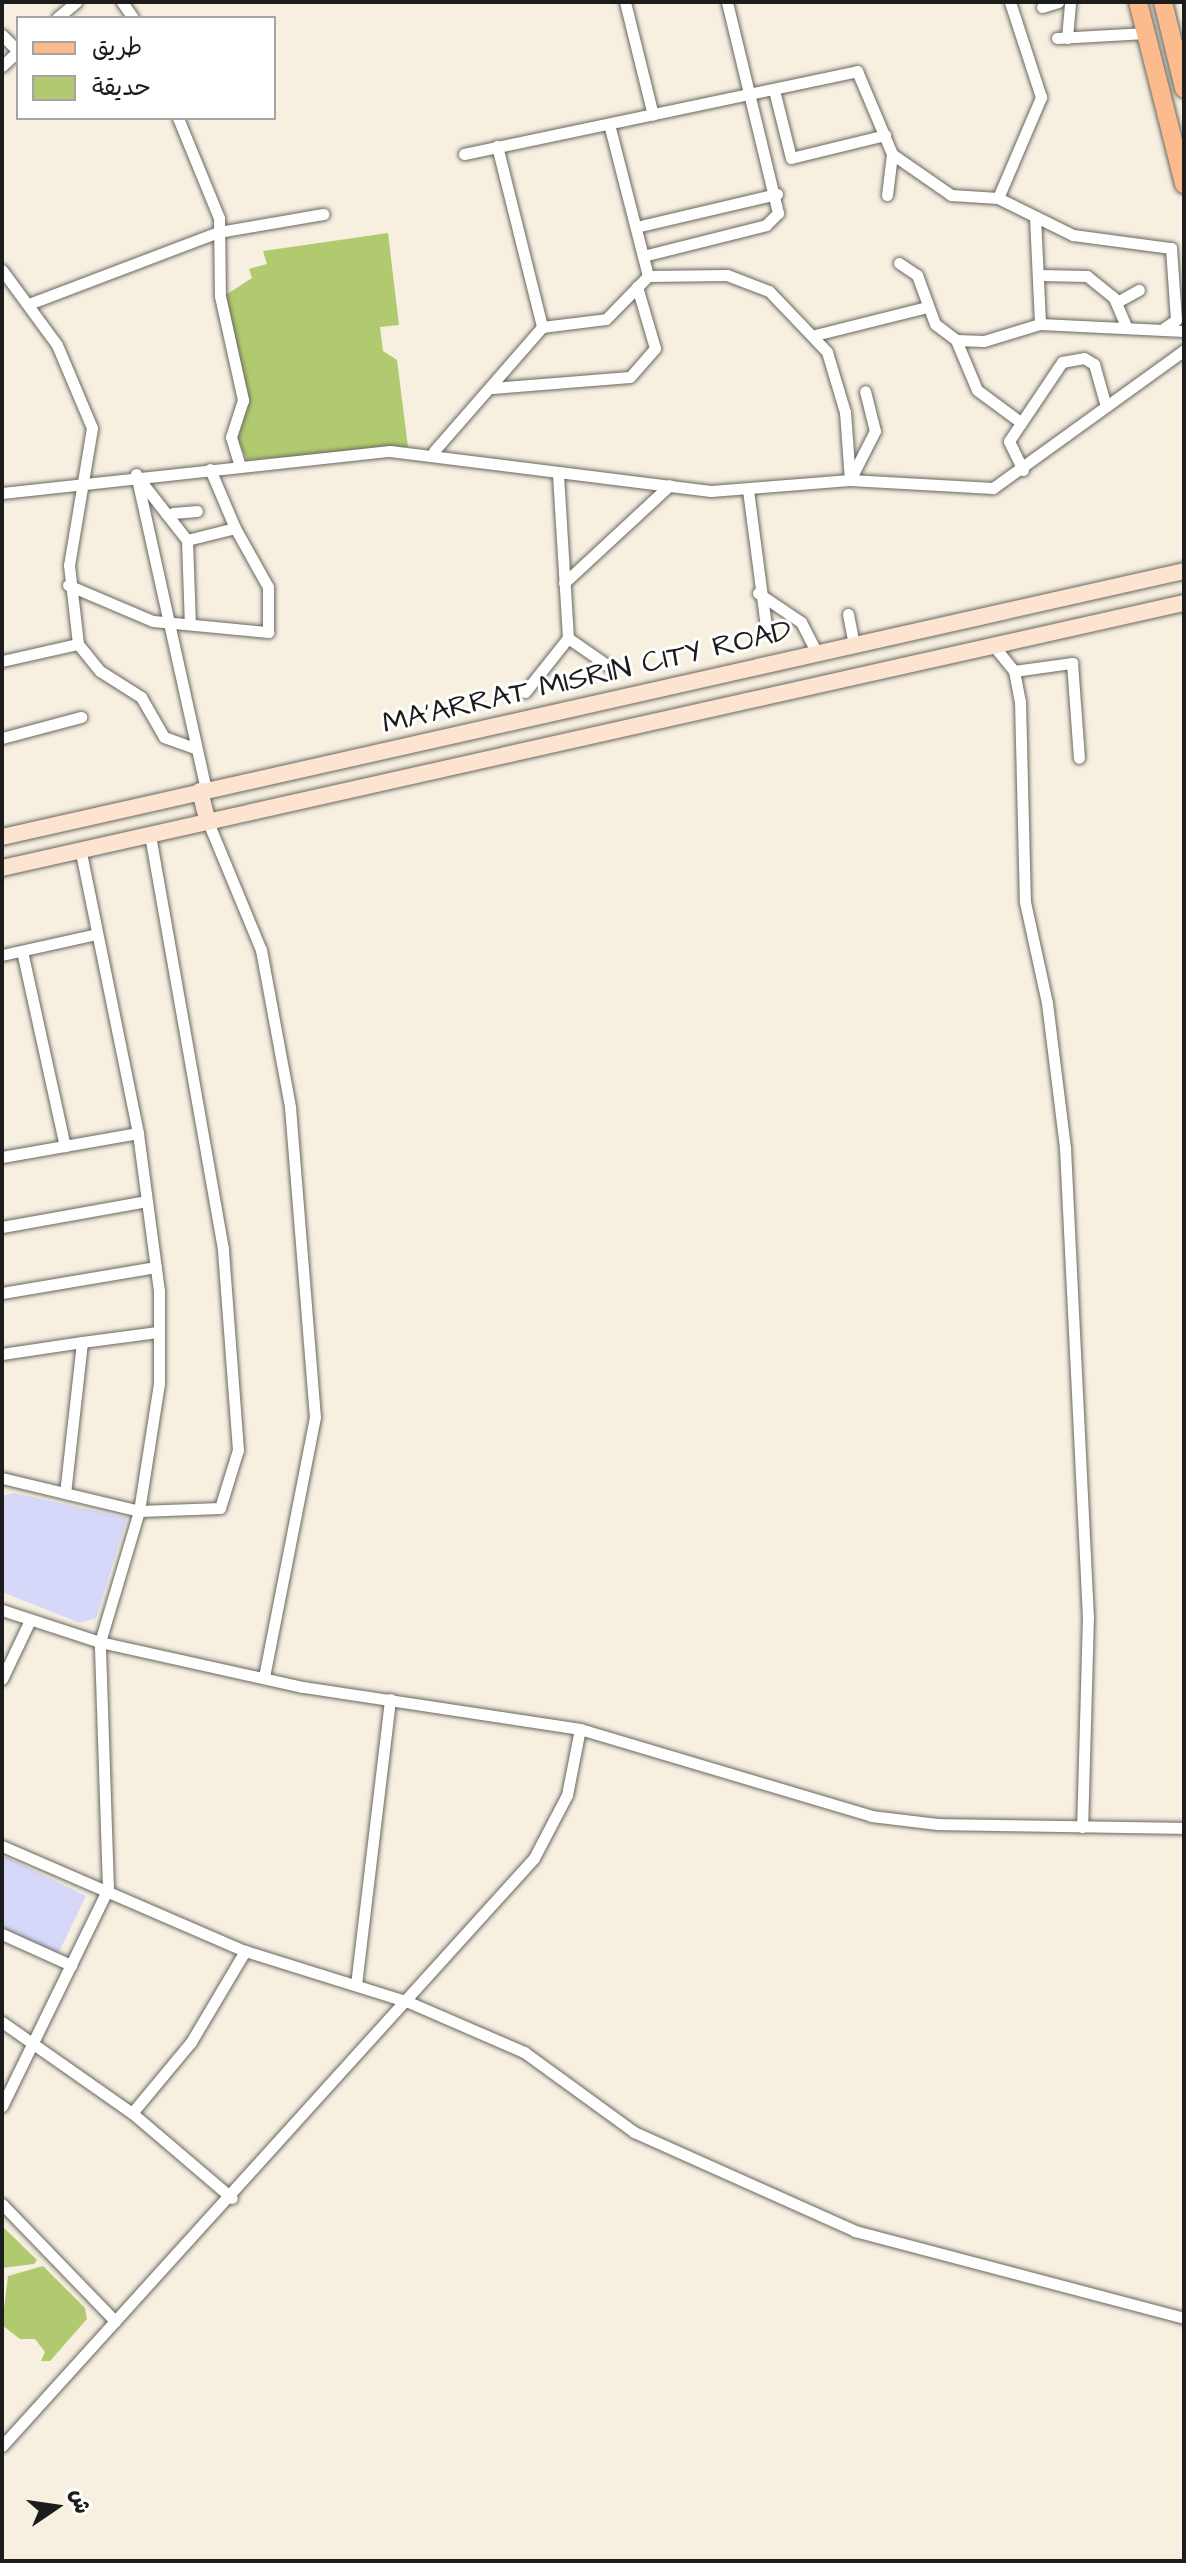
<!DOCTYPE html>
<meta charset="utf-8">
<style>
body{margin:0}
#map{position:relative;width:1186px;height:2563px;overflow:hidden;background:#f7f0e1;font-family:"Architects Daughter","Playpen Sans Arabic",sans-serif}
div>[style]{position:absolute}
.built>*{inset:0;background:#d5d8f9}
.green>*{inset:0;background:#b2ca6f}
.roads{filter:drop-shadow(0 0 2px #696661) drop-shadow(0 0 2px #696661)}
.street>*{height:11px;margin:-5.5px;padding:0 5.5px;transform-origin:5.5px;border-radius:5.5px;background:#fff}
.secondary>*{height:16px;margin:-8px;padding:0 8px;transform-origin:8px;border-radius:8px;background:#fde4d1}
.primary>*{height:18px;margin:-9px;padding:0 9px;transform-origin:9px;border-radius:9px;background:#fbbb8c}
span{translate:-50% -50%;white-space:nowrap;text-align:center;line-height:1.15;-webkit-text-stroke:6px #fff;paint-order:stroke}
.street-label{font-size:30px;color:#1c1c1c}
.frame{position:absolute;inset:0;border:4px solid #1c1c1c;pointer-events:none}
.legend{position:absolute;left:16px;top:16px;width:260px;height:104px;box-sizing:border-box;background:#fff;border:2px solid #a4a4a4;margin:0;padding:10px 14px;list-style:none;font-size:24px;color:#1c1c1c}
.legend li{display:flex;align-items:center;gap:16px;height:40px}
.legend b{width:40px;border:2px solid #a4a4a4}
.north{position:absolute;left:16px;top:2467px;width:80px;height:80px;-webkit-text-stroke:6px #fff;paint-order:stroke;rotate:77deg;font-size:22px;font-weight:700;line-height:32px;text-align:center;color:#1c1c1c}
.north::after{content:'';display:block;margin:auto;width:28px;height:36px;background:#1c1c1c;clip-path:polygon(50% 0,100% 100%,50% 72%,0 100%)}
</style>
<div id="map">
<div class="built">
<i style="clip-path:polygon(14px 1493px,127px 1518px,96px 1618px,80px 1623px,2px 1592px,2px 1496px)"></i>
<i style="clip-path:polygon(2px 1855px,86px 1896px,58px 1954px,2px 1927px)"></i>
</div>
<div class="green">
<i style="clip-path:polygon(388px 233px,399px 325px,380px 327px,383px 351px,397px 360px,408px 447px,247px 460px,237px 438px,248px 403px,224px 296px,252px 278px,249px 269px,267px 264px,263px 251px)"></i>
<i style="clip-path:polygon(2px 2226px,37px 2260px,34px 2264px,2px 2268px)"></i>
<i style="clip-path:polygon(43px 2266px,85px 2308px,87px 2319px,50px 2361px,41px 2361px,45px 2352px,35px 2339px,20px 2339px,2px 2325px,8px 2276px)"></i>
</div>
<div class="roads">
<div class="street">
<i style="left:122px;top:2px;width:19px;rotate:55deg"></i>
<i style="left:625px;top:2px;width:116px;rotate:76.1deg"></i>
<i style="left:1042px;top:7px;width:17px;rotate:-17deg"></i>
<i style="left:57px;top:18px;width:25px;rotate:-40deg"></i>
<i style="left:2px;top:35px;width:23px;rotate:45deg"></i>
<i style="left:1057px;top:38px;width:89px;rotate:-3.2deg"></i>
<i style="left:1067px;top:38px;width:36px;rotate:-85deg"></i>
<i style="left:2px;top:66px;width:22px;rotate:-43deg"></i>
<i style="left:774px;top:90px;width:70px;rotate:76deg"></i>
<i style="left:791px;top:158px;width:97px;rotate:-13.7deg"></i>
<i style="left:178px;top:118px;width:108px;rotate:67.7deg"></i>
<i style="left:219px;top:218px;width:78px;rotate:89.3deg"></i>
<i style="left:220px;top:296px;width:107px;rotate:77.5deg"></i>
<i style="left:243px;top:400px;width:39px;rotate:108deg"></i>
<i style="left:231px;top:437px;width:31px;rotate:73deg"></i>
<i style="left:609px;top:124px;width:157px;rotate:75.6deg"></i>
<i style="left:497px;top:146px;width:187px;rotate:76deg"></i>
<i style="left:464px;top:154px;width:402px;rotate:-11.9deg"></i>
<i style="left:857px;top:71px;width:90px;rotate:67.1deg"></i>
<i style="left:892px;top:154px;width:72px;rotate:34.8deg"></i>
<i style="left:951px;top:195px;width:47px;rotate:3.7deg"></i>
<i style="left:998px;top:198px;width:110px;rotate:-66.9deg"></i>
<i style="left:1041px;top:97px;width:100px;rotate:-108.1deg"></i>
<i style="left:887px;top:195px;width:41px;rotate:-83deg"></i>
<i style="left:998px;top:198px;width:84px;rotate:26.3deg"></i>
<i style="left:1073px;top:235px;width:99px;rotate:7.6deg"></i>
<i style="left:1171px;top:248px;width:72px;rotate:86deg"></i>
<i style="left:1176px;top:320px;width:14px;rotate:146deg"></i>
<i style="left:1035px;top:217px;width:107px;rotate:87.3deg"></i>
<i style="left:636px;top:227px;width:145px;rotate:-13.2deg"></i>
<i style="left:643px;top:256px;width:127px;rotate:-14.1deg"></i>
<i style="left:766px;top:225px;width:17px;rotate:-45deg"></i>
<i style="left:778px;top:213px;width:217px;rotate:-103.6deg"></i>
<i style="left:899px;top:263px;width:22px;rotate:34deg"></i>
<i style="left:917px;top:275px;width:52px;rotate:69.8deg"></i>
<i style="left:935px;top:324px;width:26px;rotate:37deg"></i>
<i style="left:956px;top:340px;width:28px;rotate:2deg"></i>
<i style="left:984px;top:341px;width:59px;rotate:-16.9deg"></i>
<i style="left:1040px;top:324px;width:144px;rotate:2.8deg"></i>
<i style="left:2px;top:270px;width:93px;rotate:53.7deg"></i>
<i style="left:57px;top:345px;width:90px;rotate:67.1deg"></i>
<i style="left:92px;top:428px;width:139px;rotate:99.5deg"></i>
<i style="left:69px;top:565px;width:80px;rotate:83.5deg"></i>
<i style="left:78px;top:644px;width:35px;rotate:51deg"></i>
<i style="left:100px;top:671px;width:49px;rotate:32.4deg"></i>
<i style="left:141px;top:697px;width:46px;rotate:60.1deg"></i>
<i style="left:164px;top:737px;width:32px;rotate:20deg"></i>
<i style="left:1040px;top:275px;width:47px;rotate:1.2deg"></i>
<i style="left:1087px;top:276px;width:35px;rotate:39deg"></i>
<i style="left:1114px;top:298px;width:30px;rotate:67deg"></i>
<i style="left:1117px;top:302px;width:25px;rotate:-29deg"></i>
<i style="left:29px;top:304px;width:203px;rotate:-20.8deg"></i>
<i style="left:219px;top:232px;width:106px;rotate:-9.8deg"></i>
<i style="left:815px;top:335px;width:115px;rotate:-14deg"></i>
<i style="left:956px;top:340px;width:54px;rotate:67.2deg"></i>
<i style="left:977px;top:390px;width:52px;rotate:36.4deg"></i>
<i style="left:492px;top:388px;width:138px;rotate:-4.6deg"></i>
<i style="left:630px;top:377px;width:38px;rotate:-49deg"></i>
<i style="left:655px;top:348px;width:64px;rotate:-106.4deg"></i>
<i style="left:434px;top:451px;width:164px;rotate:-48.9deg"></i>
<i style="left:542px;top:327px;width:64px;rotate:-7.1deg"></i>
<i style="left:606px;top:319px;width:60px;rotate:-45.7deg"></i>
<i style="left:648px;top:276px;width:79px;rotate:-0.7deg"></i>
<i style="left:727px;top:275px;width:45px;rotate:20.9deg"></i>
<i style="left:769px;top:291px;width:84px;rotate:46.4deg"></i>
<i style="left:827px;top:352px;width:63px;rotate:73.3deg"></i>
<i style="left:845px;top:412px;width:68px;rotate:85.8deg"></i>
<i style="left:1023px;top:470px;width:32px;rotate:-116deg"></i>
<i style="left:1009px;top:441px;width:95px;rotate:-56.1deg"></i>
<i style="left:1062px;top:362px;width:22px;rotate:-10deg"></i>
<i style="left:1084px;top:358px;width:12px;rotate:31deg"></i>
<i style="left:1094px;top:364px;width:41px;rotate:74.2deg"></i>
<i style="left:136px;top:474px;width:324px;rotate:77.5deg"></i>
<i style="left:136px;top:475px;width:83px;rotate:51.9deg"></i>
<i style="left:187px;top:540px;width:49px;rotate:-14deg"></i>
<i style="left:235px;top:528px;width:64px;rotate:-113deg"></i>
<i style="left:850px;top:480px;width:55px;rotate:-63deg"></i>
<i style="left:875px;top:431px;width:41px;rotate:-104deg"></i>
<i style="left:748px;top:490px;width:137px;rotate:82.5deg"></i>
<i style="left:2px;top:493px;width:390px;rotate:-6.2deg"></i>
<i style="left:390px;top:451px;width:323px;rotate:7.1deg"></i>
<i style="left:711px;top:491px;width:139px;rotate:-4.5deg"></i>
<i style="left:850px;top:480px;width:143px;rotate:3.2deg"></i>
<i style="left:993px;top:488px;width:236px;rotate:-35.8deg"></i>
<i style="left:173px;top:513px;width:24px;rotate:-5deg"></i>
<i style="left:187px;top:540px;width:84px;rotate:88deg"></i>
<i style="left:564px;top:583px;width:144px;rotate:-42.8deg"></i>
<i style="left:68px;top:585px;width:92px;rotate:23deg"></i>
<i style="left:153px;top:621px;width:116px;rotate:5.5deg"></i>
<i style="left:268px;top:632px;width:45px;rotate:-90deg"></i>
<i style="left:268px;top:587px;width:68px;rotate:-119.2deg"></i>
<i style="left:758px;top:593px;width:52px;rotate:34deg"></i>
<i style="left:801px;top:622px;width:36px;rotate:63deg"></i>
<i style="left:848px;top:614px;width:33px;rotate:79deg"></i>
<i style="left:568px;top:638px;width:51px;rotate:34.6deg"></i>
<i style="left:993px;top:645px;width:33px;rotate:51deg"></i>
<i style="left:1014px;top:671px;width:31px;rotate:79deg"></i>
<i style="left:1020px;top:701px;width:201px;rotate:88.6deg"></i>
<i style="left:1025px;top:902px;width:103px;rotate:77.7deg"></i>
<i style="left:1047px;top:1003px;width:146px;rotate:82.9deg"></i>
<i style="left:1065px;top:1148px;width:469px;rotate:87.2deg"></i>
<i style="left:1088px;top:1616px;width:211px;rotate:91.6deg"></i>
<i style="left:2px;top:661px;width:78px;rotate:-12.6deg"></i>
<i style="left:1014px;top:671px;width:59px;rotate:-7.9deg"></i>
<i style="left:1072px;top:663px;width:95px;rotate:85.8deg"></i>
<i style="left:525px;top:692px;width:69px;rotate:-51.5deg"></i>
<i style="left:568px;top:638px;width:165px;rotate:-93.5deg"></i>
<i style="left:2px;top:738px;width:82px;rotate:-14.9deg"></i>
<i style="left:208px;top:822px;width:139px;rotate:67.5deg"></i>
<i style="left:261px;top:950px;width:160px;rotate:79.5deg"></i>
<i style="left:290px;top:1107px;width:311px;rotate:85.4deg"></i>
<i style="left:315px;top:1417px;width:266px;rotate:101.1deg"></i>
<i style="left:22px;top:951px;width:200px;rotate:77.6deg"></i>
<i style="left:2px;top:955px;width:97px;rotate:-12.5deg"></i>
<i style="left:2px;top:1157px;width:138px;rotate:-10deg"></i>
<i style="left:2px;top:1227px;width:147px;rotate:-10.2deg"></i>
<i style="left:2px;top:1293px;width:156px;rotate:-9.6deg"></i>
<i style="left:82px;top:1342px;width:76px;rotate:-7.6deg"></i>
<i style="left:2px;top:1354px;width:81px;rotate:-8.5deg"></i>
<i style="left:82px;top:1342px;width:152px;rotate:96.4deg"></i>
<i style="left:2px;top:1478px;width:141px;rotate:13.5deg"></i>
<i style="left:139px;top:1511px;width:81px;rotate:-2.1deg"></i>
<i style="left:220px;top:1508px;width:61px;rotate:-72.8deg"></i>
<i style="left:238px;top:1450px;width:202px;rotate:-94.3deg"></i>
<i style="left:223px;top:1249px;width:418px;rotate:-100deg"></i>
<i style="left:2px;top:1610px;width:103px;rotate:18.1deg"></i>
<i style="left:100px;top:1642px;width:208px;rotate:12.5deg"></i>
<i style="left:303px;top:1687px;width:280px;rotate:8.6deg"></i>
<i style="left:580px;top:1729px;width:304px;rotate:16.6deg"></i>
<i style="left:871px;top:1816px;width:67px;rotate:6.8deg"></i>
<i style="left:938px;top:1824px;width:246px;rotate:0.9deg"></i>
<i style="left:2px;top:1679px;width:65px;rotate:-64.6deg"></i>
<i style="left:2px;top:1846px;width:265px;rotate:23.4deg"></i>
<i style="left:245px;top:1951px;width:169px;rotate:17.3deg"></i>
<i style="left:406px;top:2001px;width:129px;rotate:23.4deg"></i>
<i style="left:524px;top:2052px;width:136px;rotate:36deg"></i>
<i style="left:634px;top:2132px;width:242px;rotate:24.1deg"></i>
<i style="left:855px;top:2231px;width:340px;rotate:14.8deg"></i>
<i style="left:2px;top:1934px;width:76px;rotate:24.2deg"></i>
<i style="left:356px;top:1985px;width:288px;rotate:-83.2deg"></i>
<i style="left:2px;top:2022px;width:159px;rotate:35deg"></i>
<i style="left:132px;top:2113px;width:92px;rotate:-50.3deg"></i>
<i style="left:191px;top:2042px;width:106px;rotate:-59.3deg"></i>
<i style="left:2px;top:2106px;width:242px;rotate:-64deg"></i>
<i style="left:108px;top:1889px;width:247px;rotate:-91.9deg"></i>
<i style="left:100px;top:1642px;width:137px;rotate:-73.4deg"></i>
<i style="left:139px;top:1511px;width:130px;rotate:-81.1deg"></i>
<i style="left:159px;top:1383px;width:92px;rotate:-90deg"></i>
<i style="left:159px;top:1291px;width:159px;rotate:-97.6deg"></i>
<i style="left:138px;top:1133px;width:287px;rotate:-101.5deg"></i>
<i style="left:132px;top:2113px;width:131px;rotate:40.4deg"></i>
<i style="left:2px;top:2204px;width:163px;rotate:46deg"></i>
<i style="left:2px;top:2446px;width:793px;rotate:-47.86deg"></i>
<i style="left:534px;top:1858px;width:71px;rotate:-62.4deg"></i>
<i style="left:567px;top:1795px;width:67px;rotate:-78.9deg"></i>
</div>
<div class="secondary">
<i style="left:200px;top:791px;width:32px;rotate:76deg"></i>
<i style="left:2px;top:837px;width:1212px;rotate:-12.68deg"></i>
<i style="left:2px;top:868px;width:1211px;rotate:-12.64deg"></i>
</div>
<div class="primary">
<i style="left:1138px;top:2px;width:188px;rotate:75.8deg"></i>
<i style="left:1163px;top:2px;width:89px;rotate:76.3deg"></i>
</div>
</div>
<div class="street-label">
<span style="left:587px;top:677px;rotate:-13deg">MA'ARRAT MISRIN CITY ROAD</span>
</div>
<div class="frame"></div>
<ul class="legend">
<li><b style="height:10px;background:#fbbb8c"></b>طريق</li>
<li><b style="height:22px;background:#b2ca6f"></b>حديقة</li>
</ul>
<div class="north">ش</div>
</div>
